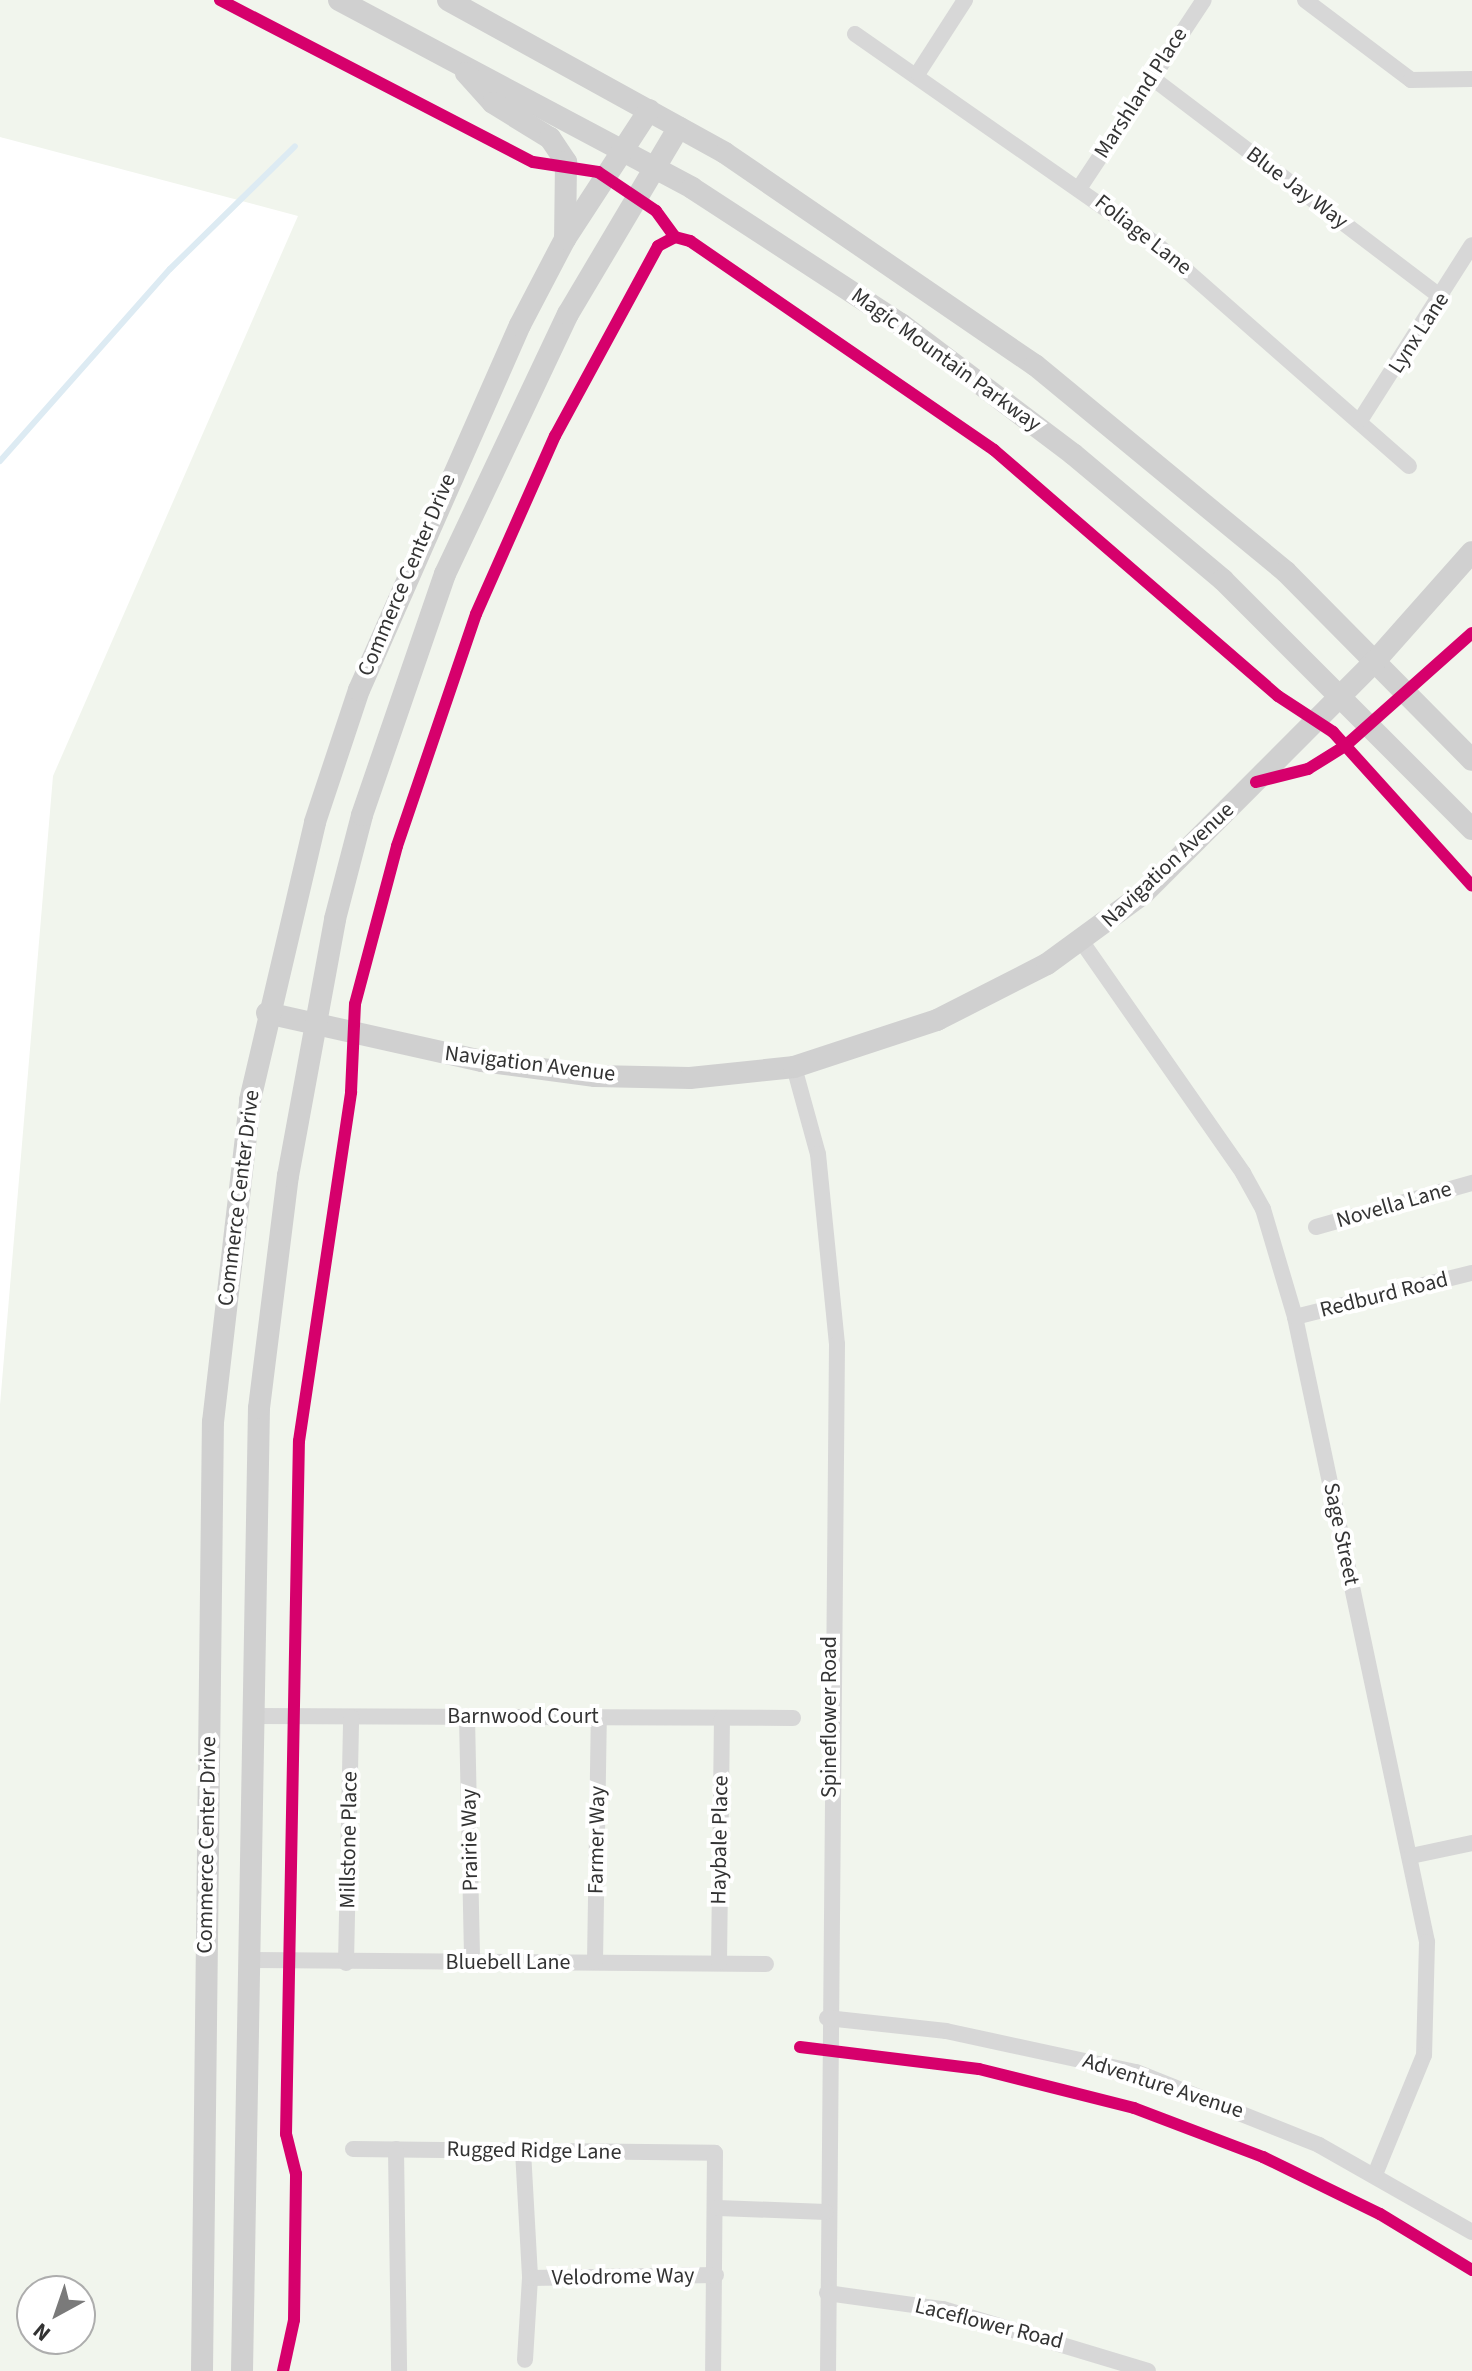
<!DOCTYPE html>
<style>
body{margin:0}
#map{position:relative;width:1472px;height:2371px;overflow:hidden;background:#fff;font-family:"Source Sans 3",sans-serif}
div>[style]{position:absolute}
.green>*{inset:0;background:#f1f5ed}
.stream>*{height:6px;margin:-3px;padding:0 3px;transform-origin:3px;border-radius:3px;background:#ddebf3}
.street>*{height:16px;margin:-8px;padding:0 8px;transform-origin:8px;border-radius:8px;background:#d7d7d7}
.secondary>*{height:22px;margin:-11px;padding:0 11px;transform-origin:11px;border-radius:11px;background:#d0d0d0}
.cycleway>*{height:12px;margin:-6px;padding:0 6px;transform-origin:6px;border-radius:6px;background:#d6006c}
span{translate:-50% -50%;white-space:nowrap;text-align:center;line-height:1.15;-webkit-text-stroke:8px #fff;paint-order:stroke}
.street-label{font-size:22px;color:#333}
.north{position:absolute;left:16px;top:2275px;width:80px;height:80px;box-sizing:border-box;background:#fff;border:2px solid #adadad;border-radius:50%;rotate:220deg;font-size:22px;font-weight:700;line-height:32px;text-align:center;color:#333}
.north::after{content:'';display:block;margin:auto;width:28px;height:36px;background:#7a7a7a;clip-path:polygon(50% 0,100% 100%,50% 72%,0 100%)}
</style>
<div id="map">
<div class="green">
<i style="clip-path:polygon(evenodd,0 0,1472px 0,1472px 2371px,0 2371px,0 1405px,53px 776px,298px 216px,0 137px,0 0,32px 2291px,80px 2291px,80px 2339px,32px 2339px,32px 2291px)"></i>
</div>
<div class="stream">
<i style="left:0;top:461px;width:256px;rotate:-48.5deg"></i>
<i style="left:170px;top:269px;width:175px;rotate:-44.5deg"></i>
</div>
<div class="street">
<i style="left:1305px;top:0;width:133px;rotate:37deg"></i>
<i style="left:1411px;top:80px;width:61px;rotate:-0.9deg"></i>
<i style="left:855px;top:34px;width:366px;rotate:34.9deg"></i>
<i style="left:1155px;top:243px;width:338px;rotate:41.3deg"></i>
<i style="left:918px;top:73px;width:87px;rotate:-57.2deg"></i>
<i style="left:1151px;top:77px;width:367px;rotate:37.2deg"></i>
<i style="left:1080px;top:187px;width:224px;rotate:-56.5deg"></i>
<i style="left:1361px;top:419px;width:206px;rotate:-57.5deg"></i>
<i style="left:1082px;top:942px;width:282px;rotate:55.1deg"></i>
<i style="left:1243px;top:1173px;width:41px;rotate:60.9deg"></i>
<i style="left:1263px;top:1209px;width:113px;rotate:73.5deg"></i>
<i style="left:1295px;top:1317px;width:639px;rotate:78.07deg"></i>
<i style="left:1427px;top:1942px;width:113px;rotate:91.5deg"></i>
<i style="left:1424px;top:2055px;width:126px;rotate:112.3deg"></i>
<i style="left:794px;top:1067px;width:90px;rotate:74.6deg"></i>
<i style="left:818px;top:1154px;width:191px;rotate:84.3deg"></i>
<i style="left:837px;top:1344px;width:1027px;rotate:90.5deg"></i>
<i style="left:1316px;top:1227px;width:162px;rotate:-15.8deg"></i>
<i style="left:1295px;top:1317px;width:182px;rotate:-14deg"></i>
<i style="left:254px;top:1716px;width:539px;rotate:0.21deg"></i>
<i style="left:467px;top:1717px;width:246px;rotate:88.8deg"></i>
<i style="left:1411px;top:1856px;width:62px;rotate:-12deg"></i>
<i style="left:251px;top:1960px;width:515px;rotate:0.45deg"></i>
<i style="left:595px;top:1962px;width:245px;rotate:-89.1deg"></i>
<i style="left:719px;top:1962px;width:244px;rotate:-89.3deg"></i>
<i style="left:346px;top:1963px;width:246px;rotate:-88.8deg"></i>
<i style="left:827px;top:2018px;width:120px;rotate:6.2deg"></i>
<i style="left:946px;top:2031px;width:194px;rotate:12.2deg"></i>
<i style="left:1136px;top:2072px;width:197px;rotate:21.7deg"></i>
<i style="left:1319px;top:2145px;width:176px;rotate:29.6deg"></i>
<i style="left:353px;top:2149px;width:362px;rotate:0.6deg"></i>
<i style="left:715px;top:2153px;width:218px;rotate:90.5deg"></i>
<i style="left:396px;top:2149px;width:222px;rotate:89.2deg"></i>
<i style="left:523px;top:2151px;width:127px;rotate:86.8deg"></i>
<i style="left:530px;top:2278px;width:82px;rotate:93.5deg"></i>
<i style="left:718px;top:2208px;width:108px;rotate:2.1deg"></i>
<i style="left:530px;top:2278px;width:186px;rotate:-0.9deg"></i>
<i style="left:827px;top:2293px;width:117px;rotate:7.9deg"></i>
<i style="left:943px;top:2309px;width:214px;rotate:16.8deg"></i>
</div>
<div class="secondary">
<i style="left:339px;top:0;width:400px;rotate:28deg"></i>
<i style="left:692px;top:188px;width:249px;rotate:33.1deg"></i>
<i style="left:901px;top:324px;width:216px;rotate:37.1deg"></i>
<i style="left:1073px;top:454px;width:196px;rotate:40deg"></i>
<i style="left:1223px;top:580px;width:352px;rotate:45deg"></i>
<i style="left:448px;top:0;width:316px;rotate:28.9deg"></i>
<i style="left:725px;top:153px;width:376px;rotate:34.4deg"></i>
<i style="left:1035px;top:365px;width:325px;rotate:39.5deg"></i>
<i style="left:1286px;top:572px;width:264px;rotate:45.3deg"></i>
<i style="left:466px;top:73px;width:40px;rotate:48deg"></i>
<i style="left:493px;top:103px;width:67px;rotate:31.6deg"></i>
<i style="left:550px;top:138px;width:29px;rotate:56deg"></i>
<i style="left:566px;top:162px;width:77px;rotate:90.7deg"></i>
<i style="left:267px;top:1013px;width:220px;rotate:12.6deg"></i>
<i style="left:482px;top:1061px;width:114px;rotate:7.6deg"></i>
<i style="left:595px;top:1076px;width:95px;rotate:1.2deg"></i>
<i style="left:690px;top:1078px;width:105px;rotate:-6deg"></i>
<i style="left:794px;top:1067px;width:151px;rotate:-18.2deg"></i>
<i style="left:937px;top:1020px;width:123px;rotate:-27deg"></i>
<i style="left:1047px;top:964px;width:120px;rotate:-36.2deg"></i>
<i style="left:1144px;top:893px;width:329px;rotate:-45.1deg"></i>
<i style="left:1376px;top:660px;width:144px;rotate:-48.4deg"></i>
<i style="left:202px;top:2371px;width:949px;rotate:-89.34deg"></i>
<i style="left:213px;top:1422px;width:324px;rotate:-83.4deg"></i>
<i style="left:250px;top:1100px;width:285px;rotate:-76.8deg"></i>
<i style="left:315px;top:822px;width:139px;rotate:-71.6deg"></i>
<i style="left:359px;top:690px;width:399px;rotate:-66.2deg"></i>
<i style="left:520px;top:325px;width:97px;rotate:-62.4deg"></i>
<i style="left:565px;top:239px;width:154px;rotate:-56.9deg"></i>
<i style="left:242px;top:2371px;width:963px;rotate:-88.99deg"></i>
<i style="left:259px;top:1408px;width:234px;rotate:-82.9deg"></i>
<i style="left:288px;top:1176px;width:261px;rotate:-79.6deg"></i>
<i style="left:335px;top:919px;width:107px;rotate:-75.4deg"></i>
<i style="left:362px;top:815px;width:255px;rotate:-71deg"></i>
<i style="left:445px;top:574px;width:288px;rotate:-64.7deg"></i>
<i style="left:568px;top:314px;width:217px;rotate:-59.3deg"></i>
</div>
<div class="cycleway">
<i style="left:220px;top:0;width:352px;rotate:27.4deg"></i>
<i style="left:533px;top:162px;width:66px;rotate:8.7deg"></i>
<i style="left:598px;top:172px;width:70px;rotate:33.9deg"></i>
<i style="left:656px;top:211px;width:32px;rotate:54deg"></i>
<i style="left:1256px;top:782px;width:54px;rotate:-14deg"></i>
<i style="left:1308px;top:769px;width:44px;rotate:-31.9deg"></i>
<i style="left:1345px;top:746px;width:170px;rotate:-41.7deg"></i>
<i style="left:800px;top:2047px;width:180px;rotate:7deg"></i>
<i style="left:979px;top:2069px;width:160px;rotate:14.1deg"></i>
<i style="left:1134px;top:2108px;width:138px;rotate:20.8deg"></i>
<i style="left:1263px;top:2157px;width:130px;rotate:26deg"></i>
<i style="left:1380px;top:2214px;width:108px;rotate:31.3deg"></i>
<i style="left:283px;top:2371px;width:52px;rotate:-77.8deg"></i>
<i style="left:294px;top:2320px;width:146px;rotate:-89.2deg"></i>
<i style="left:296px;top:2174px;width:41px;rotate:-104deg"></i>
<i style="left:286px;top:2134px;width:693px;rotate:-88.93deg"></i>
<i style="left:299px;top:1441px;width:353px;rotate:-81.5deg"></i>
<i style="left:351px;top:1092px;width:88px;rotate:-87.4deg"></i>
<i style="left:355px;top:1004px;width:163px;rotate:-75.1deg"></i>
<i style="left:397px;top:846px;width:245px;rotate:-71.2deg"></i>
<i style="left:476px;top:614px;width:195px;rotate:-66.1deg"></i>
<i style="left:555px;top:436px;width:216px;rotate:-61.5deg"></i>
<i style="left:658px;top:246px;width:19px;rotate:-28deg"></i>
<i style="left:675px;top:237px;width:16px;rotate:15deg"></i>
<i style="left:690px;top:241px;width:369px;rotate:34.5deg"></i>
<i style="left:994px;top:450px;width:376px;rotate:40.9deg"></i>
<i style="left:1278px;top:696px;width:66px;rotate:33.2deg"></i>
<i style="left:1333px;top:732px;width:207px;rotate:47.9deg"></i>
</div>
<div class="street-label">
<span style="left:1141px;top:93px;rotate:-57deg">Marshland Place</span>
<span style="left:1297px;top:188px;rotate:37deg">Blue Jay Way</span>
<span style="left:1143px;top:235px;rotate:38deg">Foliage Lane</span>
<span style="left:1419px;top:333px;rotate:-57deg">Lynx Lane</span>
<span style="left:946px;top:360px;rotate:36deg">Magic Mountain Parkway</span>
<span style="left:407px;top:575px;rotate:-67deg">Commerce Center Drive</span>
<span style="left:1168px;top:865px;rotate:-43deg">Navigation Avenue</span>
<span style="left:530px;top:1064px;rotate:7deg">Navigation Avenue</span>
<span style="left:239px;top:1198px;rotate:-83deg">Commerce Center Drive</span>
<span style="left:1394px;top:1205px;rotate:-16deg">Novella Lane</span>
<span style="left:1384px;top:1295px;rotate:-14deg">Redburd Road</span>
<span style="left:1341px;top:1534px;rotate:78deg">Sage Street</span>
<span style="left:523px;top:1717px">Barnwood Court</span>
<span style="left:830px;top:1717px;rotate:-90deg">Spineflower Road</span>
<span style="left:349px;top:1840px;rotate:-89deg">Millstone Place</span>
<span style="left:470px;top:1840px;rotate:-91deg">Prairie Way</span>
<span style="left:597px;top:1840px;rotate:-89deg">Farmer Way</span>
<span style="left:720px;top:1840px;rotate:-89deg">Haybale Place</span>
<span style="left:207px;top:1845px;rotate:-89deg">Commerce Center Drive</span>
<span style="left:508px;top:1963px">Bluebell Lane</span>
<span style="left:1163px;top:2086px;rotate:18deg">Adventure Avenue</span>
<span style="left:534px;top:2151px;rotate:1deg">Rugged Ridge Lane</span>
<span style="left:623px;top:2277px;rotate:-1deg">Velodrome Way</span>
<span style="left:989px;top:2324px;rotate:14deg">Laceflower Road</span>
</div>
<div class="north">N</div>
</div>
